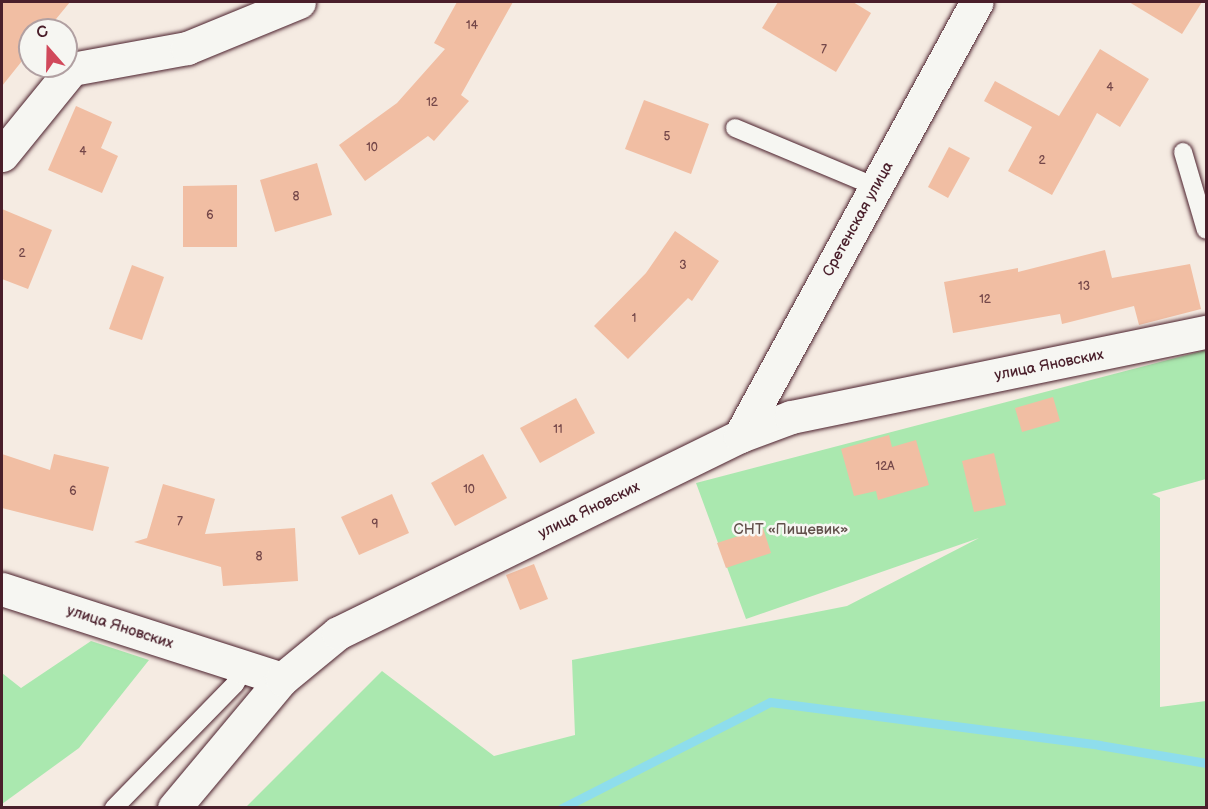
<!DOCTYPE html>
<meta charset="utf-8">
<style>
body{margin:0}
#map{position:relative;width:1208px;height:809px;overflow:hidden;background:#f5ebe2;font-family:"Balsamiq Sans",sans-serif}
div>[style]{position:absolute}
.green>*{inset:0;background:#aae8af}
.stream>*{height:9px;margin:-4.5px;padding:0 4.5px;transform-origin:4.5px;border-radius:4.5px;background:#8eddec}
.building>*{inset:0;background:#f1bea3}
.roads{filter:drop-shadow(0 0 2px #4a1f2b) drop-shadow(0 0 2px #4a1f2b)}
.lane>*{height:18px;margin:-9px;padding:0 9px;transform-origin:9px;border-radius:9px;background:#f6f6f2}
.street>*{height:33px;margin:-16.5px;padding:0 16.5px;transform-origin:16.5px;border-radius:16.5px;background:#f6f6f2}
.secondary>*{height:33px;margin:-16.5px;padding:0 16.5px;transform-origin:16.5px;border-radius:16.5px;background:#f6f6f2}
span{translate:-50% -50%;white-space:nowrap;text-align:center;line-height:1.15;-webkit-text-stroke:5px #f6f6f2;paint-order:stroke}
.number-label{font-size:12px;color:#744749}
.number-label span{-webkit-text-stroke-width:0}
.street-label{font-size:15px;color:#4a1f2b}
.park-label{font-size:15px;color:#62514c}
.frame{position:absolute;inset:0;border:3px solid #4a1f2b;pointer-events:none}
.north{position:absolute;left:18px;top:18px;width:60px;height:60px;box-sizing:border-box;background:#f6f6f2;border:2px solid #b1a0a2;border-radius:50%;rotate:340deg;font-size:16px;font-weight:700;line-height:24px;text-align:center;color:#4a1f2b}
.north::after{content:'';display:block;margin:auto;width:21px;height:27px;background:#d1495b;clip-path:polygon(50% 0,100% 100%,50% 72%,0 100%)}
</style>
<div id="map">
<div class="green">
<i style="clip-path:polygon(1206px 350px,1206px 479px,1152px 494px,1160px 498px,1160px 707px,1206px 701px,1206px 807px,245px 808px,382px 671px,494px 756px,575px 735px,572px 660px,847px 606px,979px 538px,746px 619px,696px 483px)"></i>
<i style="clip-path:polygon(91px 641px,149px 660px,79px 748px,2px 804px,2px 673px,21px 688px)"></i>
</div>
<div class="stream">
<i style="left:562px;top:808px;width:233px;rotate:-27deg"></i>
<i style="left:770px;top:702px;width:332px;rotate:7.4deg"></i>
<i style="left:1099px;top:745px;width:109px;rotate:9.5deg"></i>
</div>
<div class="building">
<i style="clip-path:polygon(2px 2px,70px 2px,47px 30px,30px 30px,30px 51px,2px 86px)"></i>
<i style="clip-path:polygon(457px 2px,513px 2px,461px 95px,469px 101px,434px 141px,428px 136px,365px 181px,339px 145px,397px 103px,445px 49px,434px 43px)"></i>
<i style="clip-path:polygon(778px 2px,853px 2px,871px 13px,836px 72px,762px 28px)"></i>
<i style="clip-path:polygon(1129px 2px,1202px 2px,1182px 34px)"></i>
<i style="clip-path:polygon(1100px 49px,1149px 79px,1120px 127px,1097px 113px,1052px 195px,1008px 171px,1032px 127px,984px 101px,995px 81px,1059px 116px)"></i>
<i style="clip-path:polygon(644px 100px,709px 124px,691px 174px,625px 149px)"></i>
<i style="clip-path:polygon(76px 106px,112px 122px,101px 148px,118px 156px,102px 193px,48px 170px)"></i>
<i style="clip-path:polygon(949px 147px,970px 158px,948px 198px,928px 187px)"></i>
<i style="clip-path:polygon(317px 163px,332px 215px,275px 232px,260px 180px)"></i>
<i style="clip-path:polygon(237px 185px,237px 247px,183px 247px,183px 186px)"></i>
<i style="clip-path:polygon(2px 209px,52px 230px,28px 289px,2px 279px)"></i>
<i style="clip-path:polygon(675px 231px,719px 261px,692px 301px,688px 298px,628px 359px,594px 326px,646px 273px)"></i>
<i style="clip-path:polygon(1105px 250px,1112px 278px,1190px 264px,1201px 309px,1139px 325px,1134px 306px,1062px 324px,1060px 314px,953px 333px,944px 282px,1018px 268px,1018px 272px)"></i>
<i style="clip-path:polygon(132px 265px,164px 277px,142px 340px,109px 329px)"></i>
<i style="clip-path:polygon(1053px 397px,1060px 421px,1022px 432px,1015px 408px)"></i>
<i style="clip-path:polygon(576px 398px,595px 433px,540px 463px,520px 428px)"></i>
<i style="clip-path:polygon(889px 435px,892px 447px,916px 440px,929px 485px,878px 500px,876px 491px,854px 496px,841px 449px)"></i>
<i style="clip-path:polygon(994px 453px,1006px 505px,974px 512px,962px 461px)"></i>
<i style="clip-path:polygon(2px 454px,50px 470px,54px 454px,109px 467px,93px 531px,2px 508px)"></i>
<i style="clip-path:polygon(483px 454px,507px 498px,455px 526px,431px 483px)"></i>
<i style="clip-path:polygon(163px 484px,215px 499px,205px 534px,295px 528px,298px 581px,223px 586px,221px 567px,134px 542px,147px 538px)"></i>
<i style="clip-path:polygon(392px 494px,409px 533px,359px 555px,341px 517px)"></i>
<i style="clip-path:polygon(763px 528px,771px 553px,726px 568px,717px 543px)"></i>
<i style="clip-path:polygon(534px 564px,548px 599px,520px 610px,506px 575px)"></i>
</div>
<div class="roads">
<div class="lane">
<i style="left:735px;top:128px;width:153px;rotate:22.7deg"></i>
<i style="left:1183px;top:152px;width:81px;rotate:73.6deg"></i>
<i style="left:114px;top:808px;width:173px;rotate:-45.7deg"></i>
<i style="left:235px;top:684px;width:20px;rotate:-60deg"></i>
</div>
<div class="street">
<i style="left:2px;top:155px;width:111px;rotate:-50.9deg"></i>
<i style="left:72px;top:69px;width:117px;rotate:-10.3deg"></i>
<i style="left:187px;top:48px;width:121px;rotate:-22.3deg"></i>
<i style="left:740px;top:436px;width:54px;rotate:-20.4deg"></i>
<i style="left:791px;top:417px;width:424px;rotate:-11.6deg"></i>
<i style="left:2px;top:589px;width:294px;rotate:17.8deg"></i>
</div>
<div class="secondary">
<i style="left:174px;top:808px;width:168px;rotate:-50.1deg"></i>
<i style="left:282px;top:679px;width:72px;rotate:-39.4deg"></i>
<i style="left:338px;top:633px;width:448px;rotate:-26.1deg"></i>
<i style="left:740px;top:436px;width:494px;rotate:-61.4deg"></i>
</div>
</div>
<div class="number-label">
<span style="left:472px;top:26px">14</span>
<span style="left:824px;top:50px">7</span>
<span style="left:1110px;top:88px">4</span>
<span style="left:432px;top:103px">12</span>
<span style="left:667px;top:137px">5</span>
<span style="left:372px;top:148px">10</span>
<span style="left:83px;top:152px">4</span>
<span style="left:1042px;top:161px">2</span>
<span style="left:296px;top:197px">8</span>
<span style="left:210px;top:216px">6</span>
<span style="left:22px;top:254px">2</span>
<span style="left:683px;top:266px">3</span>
<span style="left:1084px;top:287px">13</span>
<span style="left:985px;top:300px">12</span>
<span style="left:634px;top:319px">1</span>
<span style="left:558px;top:430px">11</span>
<span style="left:885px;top:467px">12А</span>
<span style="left:469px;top:490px">10</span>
<span style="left:73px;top:492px">6</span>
<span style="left:180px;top:522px">7</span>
<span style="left:375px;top:525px">9</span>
<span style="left:259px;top:557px">8</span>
</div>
<div class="street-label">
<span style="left:858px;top:219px;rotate:-61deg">Сретенская улица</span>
<span style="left:1049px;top:365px;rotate:-11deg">улица Яновских</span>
<span style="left:589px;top:510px;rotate:-26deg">улица Яновских</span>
<span style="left:120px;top:627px;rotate:18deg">улица Яновских</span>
</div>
<div class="park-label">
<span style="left:791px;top:530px">СНТ «Пищевик»</span>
</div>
<div class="frame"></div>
<div class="north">С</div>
</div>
